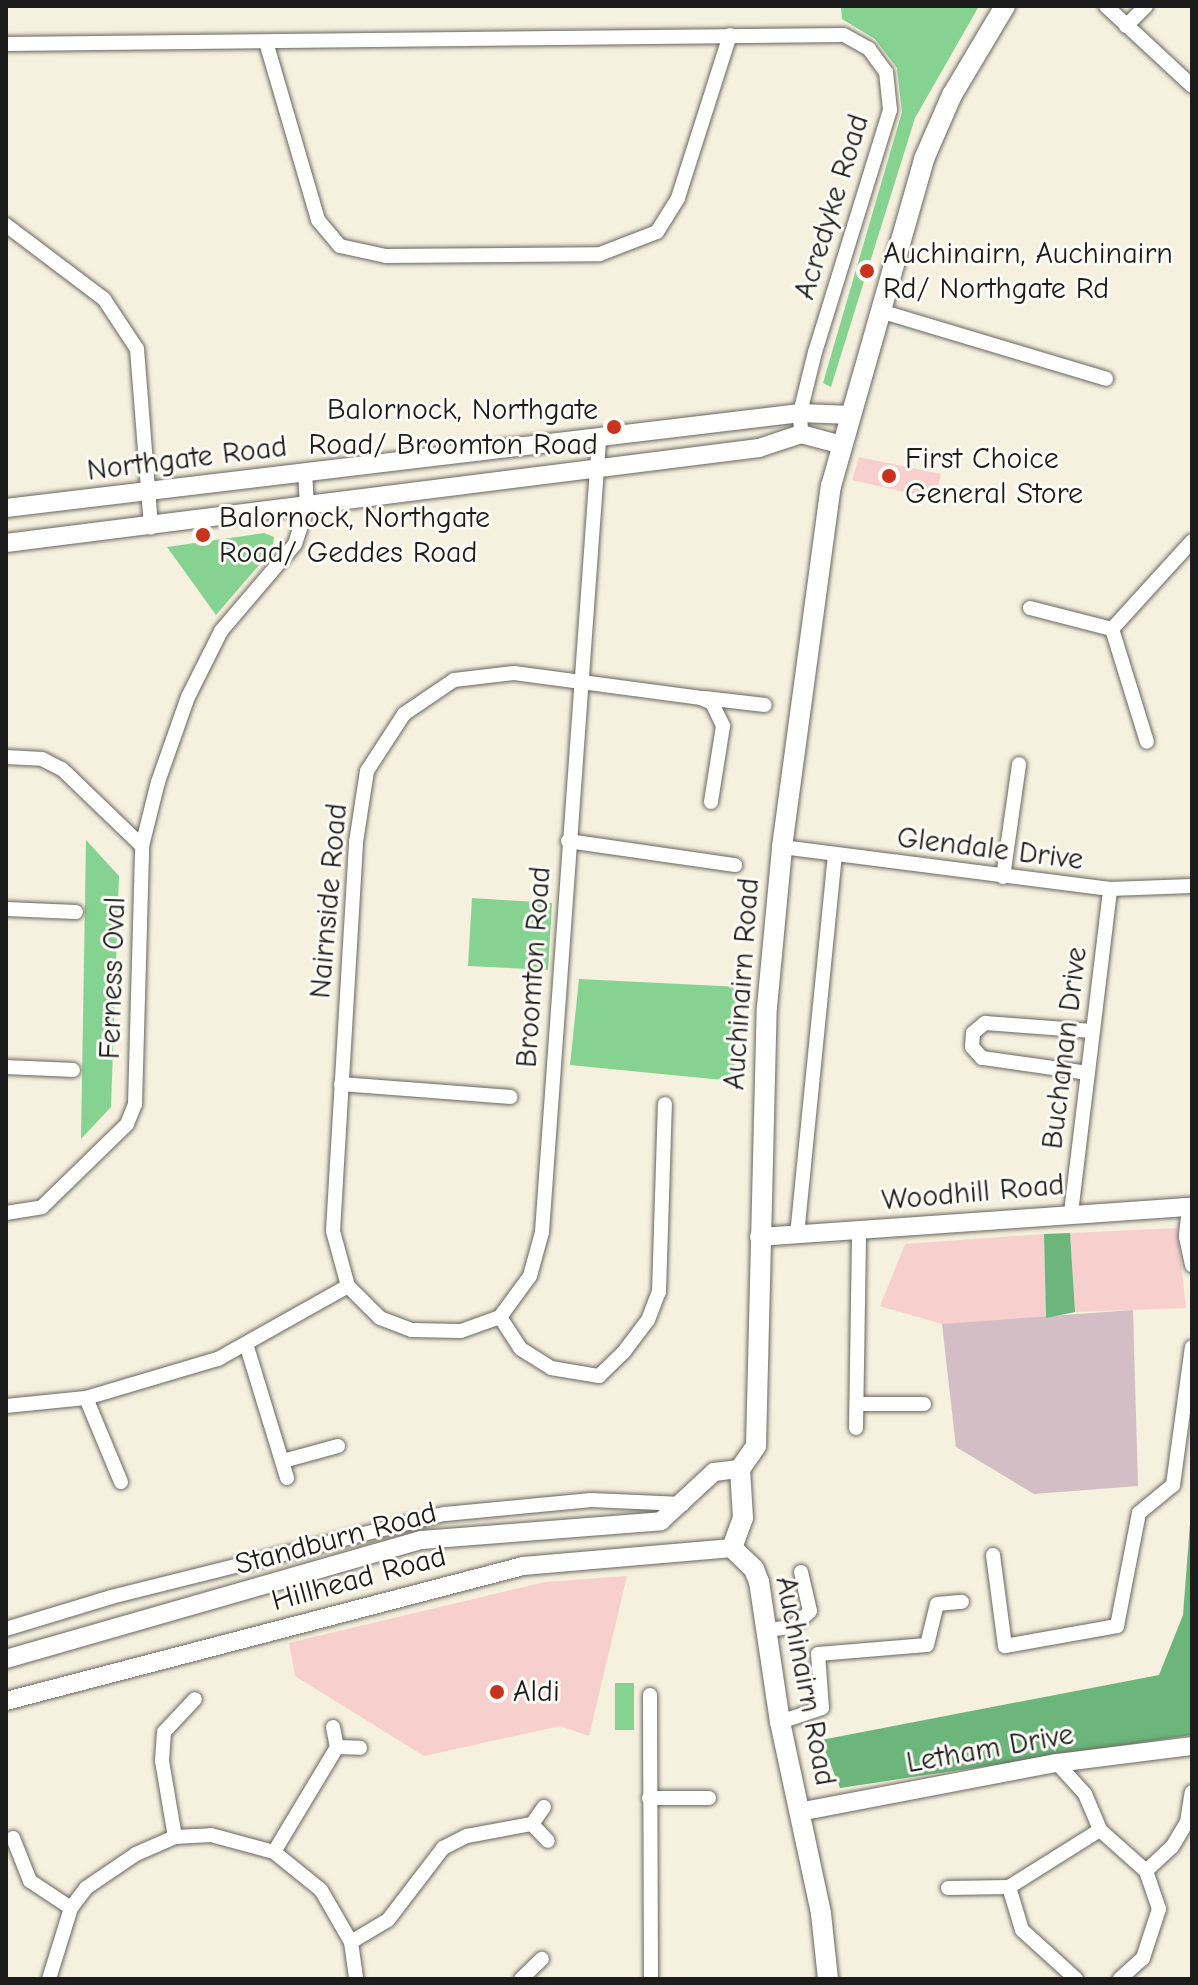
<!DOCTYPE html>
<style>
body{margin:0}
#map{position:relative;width:1198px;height:1985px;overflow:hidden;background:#f6f0de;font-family:"Comic Neue",sans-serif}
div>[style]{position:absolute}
.built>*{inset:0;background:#f7d0ce}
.industrial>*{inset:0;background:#d2bec4}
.green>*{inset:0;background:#86d391}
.forest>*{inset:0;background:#6cb57b}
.roads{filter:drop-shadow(0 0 2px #686660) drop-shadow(0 0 2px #686660)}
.minor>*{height:14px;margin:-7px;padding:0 7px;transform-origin:7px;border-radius:7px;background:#fff}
.tertiary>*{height:18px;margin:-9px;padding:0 9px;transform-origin:9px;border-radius:9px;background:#fff}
.secondary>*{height:20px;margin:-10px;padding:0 10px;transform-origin:10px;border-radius:10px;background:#fff}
.dots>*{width:22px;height:22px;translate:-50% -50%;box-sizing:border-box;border:4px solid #fdfcf7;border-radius:50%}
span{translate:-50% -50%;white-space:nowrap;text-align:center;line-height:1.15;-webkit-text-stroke:6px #fdfcf7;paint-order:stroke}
.street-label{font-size:30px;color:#1c1c1c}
.poi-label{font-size:30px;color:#1c1c1c}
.left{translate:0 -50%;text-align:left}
.right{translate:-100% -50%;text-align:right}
.frame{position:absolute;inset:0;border:8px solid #1c1c1c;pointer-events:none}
</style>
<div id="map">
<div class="built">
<i style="clip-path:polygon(859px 457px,941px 474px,935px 499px,852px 480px)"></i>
<i style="clip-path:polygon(1177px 1228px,1186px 1308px,1075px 1312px,1070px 1233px)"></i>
<i style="clip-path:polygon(1044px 1234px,1046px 1318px,942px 1324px,880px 1306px,905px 1244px)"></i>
<i style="clip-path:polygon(627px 1576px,589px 1736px,560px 1726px,424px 1756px,295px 1676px,289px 1643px,545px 1582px)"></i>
</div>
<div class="industrial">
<i style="clip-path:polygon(1133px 1310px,1138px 1486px,1034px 1494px,956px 1447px,942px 1324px)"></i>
</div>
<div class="green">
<i style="clip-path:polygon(841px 6px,979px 6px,915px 118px,831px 387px,823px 383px,902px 112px,897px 68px,875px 39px,842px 19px)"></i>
<i style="clip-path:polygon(264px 533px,274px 537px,272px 550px,216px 615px,167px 547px)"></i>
<i style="clip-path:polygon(86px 840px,119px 876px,111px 1107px,81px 1139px)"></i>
<i style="clip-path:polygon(472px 898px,552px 903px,548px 970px,468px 966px)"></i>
<i style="clip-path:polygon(579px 979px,741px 987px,733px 1081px,570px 1065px)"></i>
<i style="clip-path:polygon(615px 1683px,634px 1683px,634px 1730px,615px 1730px)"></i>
</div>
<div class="forest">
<i style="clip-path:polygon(1070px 1233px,1075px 1312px,1046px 1318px,1044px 1234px)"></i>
<i style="clip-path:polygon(1192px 1497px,1192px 1735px,840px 1788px,821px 1740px,1159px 1675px,1183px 1615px)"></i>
</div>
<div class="roads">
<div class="minor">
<i style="left:1106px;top:6px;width:117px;rotate:42.9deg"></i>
<i style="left:1126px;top:26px;width:28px;rotate:-45deg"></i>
<i style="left:266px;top:42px;width:185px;rotate:73.7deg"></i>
<i style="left:318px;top:220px;width:34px;rotate:50deg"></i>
<i style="left:340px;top:246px;width:47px;rotate:12.3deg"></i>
<i style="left:386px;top:256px;width:214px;rotate:-0.5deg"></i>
<i style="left:600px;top:254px;width:61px;rotate:-21.1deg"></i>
<i style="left:657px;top:232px;width:40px;rotate:-58deg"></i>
<i style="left:678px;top:198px;width:171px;rotate:-72.3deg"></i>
<i style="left:6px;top:44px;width:838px;rotate:-0.62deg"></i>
<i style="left:844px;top:35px;width:29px;rotate:29deg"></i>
<i style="left:869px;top:49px;width:29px;rotate:54deg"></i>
<i style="left:886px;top:72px;width:38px;rotate:84deg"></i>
<i style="left:890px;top:110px;width:253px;rotate:107.2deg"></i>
<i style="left:815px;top:352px;width:63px;rotate:103.8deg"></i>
<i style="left:800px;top:413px;width:21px;rotate:87deg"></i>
<i style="left:6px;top:225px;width:123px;rotate:37.1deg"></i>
<i style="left:104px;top:299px;width:60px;rotate:56.6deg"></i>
<i style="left:137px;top:349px;width:179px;rotate:85.5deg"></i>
<i style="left:880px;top:311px;width:236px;rotate:16.7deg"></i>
<i style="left:1030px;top:608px;width:85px;rotate:14.4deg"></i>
<i style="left:1112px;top:629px;width:119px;rotate:-47.7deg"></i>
<i style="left:1112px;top:629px;width:118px;rotate:72.8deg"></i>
<i style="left:705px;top:698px;width:60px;rotate:6.7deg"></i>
<i style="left:6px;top:757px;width:36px;rotate:3deg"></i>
<i style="left:42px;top:759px;width:22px;rotate:27deg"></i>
<i style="left:62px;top:769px;width:111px;rotate:43.9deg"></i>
<i style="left:568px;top:841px;width:169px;rotate:8.2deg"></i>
<i style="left:782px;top:847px;width:331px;rotate:7.3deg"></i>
<i style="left:1110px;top:889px;width:82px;rotate:-2.1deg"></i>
<i style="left:1003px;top:877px;width:114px;rotate:-81.9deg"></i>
<i style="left:6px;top:909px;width:70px;rotate:2.5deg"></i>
<i style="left:6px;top:1067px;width:67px;rotate:2.6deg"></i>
<i style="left:1088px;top:1073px;width:107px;rotate:-171.9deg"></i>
<i style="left:982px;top:1058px;width:15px;rotate:-132deg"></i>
<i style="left:972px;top:1047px;width:14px;rotate:-86deg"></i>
<i style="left:973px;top:1033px;width:16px;rotate:-40deg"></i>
<i style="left:985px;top:1023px;width:107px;rotate:4.3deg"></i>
<i style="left:341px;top:1084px;width:170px;rotate:4.4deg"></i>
<i style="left:1189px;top:1207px;width:30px;rotate:96deg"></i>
<i style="left:1186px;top:1237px;width:29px;rotate:78deg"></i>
<i style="left:6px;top:1213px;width:36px;rotate:-9deg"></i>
<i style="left:42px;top:1207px;width:119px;rotate:-44.3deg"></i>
<i style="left:127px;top:1124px;width:22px;rotate:-68deg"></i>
<i style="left:135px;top:1104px;width:258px;rotate:-88.4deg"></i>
<i style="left:142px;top:846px;width:66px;rotate:-76deg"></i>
<i style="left:158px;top:782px;width:90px;rotate:-70.6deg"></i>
<i style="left:188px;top:697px;width:74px;rotate:-63.4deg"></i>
<i style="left:221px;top:631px;width:114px;rotate:-49.6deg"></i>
<i style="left:295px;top:544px;width:38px;rotate:-72deg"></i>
<i style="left:307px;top:508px;width:35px;rotate:-93deg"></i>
<i style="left:1071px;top:1213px;width:326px;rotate:-83.1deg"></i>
<i style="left:797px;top:1235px;width:381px;rotate:-84.3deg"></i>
<i style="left:348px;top:1286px;width:45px;rotate:45deg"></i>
<i style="left:380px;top:1318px;width:33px;rotate:21deg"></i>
<i style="left:411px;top:1330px;width:50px;rotate:1.1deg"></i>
<i style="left:461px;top:1331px;width:41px;rotate:-19.7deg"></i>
<i style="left:500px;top:1317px;width:51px;rotate:-53.8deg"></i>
<i style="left:530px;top:1276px;width:46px;rotate:-74.7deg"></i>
<i style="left:542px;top:1232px;width:794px;rotate:-85.88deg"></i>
<i style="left:348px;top:1286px;width:57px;rotate:-105.3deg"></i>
<i style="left:333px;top:1231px;width:390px;rotate:-86.6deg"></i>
<i style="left:356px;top:842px;width:72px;rotate:-81.2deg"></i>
<i style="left:367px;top:771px;width:68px;rotate:-57deg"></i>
<i style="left:404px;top:714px;width:60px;rotate:-34.2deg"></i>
<i style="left:454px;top:680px;width:60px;rotate:-6.7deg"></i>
<i style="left:514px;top:673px;width:189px;rotate:7.6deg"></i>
<i style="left:701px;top:698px;width:12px;rotate:24deg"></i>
<i style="left:712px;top:703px;width:25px;rotate:64deg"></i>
<i style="left:723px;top:726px;width:77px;rotate:99deg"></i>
<i style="left:500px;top:1317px;width:38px;rotate:57deg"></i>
<i style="left:521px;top:1349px;width:36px;rotate:32deg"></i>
<i style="left:551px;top:1368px;width:49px;rotate:9.5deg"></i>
<i style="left:599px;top:1376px;width:33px;rotate:-44deg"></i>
<i style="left:623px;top:1353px;width:41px;rotate:-52.9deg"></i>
<i style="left:648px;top:1320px;width:30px;rotate:-69deg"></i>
<i style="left:659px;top:1292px;width:188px;rotate:-88.2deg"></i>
<i style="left:247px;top:1347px;width:137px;rotate:73deg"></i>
<i style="left:86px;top:1398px;width:91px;rotate:67.4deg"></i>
<i style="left:857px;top:1404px;width:67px"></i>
<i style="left:6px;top:1406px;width:80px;rotate:-5.7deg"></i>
<i style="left:86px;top:1398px;width:138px;rotate:-16.5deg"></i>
<i style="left:218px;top:1359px;width:149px;rotate:-29.3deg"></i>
<i style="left:856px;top:1428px;width:198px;rotate:-89.1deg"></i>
<i style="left:283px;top:1461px;width:57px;rotate:-15.3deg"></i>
<i style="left:993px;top:1555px;width:92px;rotate:82.5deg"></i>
<i style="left:1005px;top:1646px;width:114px;rotate:-10.1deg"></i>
<i style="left:1117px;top:1626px;width:115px;rotate:-79deg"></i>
<i style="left:1139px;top:1513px;width:44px;rotate:-39.5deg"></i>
<i style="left:1173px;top:1485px;width:139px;rotate:-82.2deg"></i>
<i style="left:6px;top:1629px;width:110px;rotate:-16.9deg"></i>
<i style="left:111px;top:1597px;width:344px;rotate:-14deg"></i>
<i style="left:445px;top:1514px;width:147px;rotate:-5.5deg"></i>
<i style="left:591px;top:1500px;width:92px;rotate:2.5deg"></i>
<i style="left:767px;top:1630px;width:26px;rotate:-7deg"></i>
<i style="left:793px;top:1627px;width:23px;rotate:-43deg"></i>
<i style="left:810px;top:1611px;width:40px;rotate:-103deg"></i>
<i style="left:650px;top:1695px;width:284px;rotate:89.8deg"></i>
<i style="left:780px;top:1722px;width:44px;rotate:-18.4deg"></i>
<i style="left:822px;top:1708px;width:54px;rotate:-94.2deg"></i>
<i style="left:818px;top:1654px;width:109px;rotate:-4.7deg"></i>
<i style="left:927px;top:1645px;width:42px;rotate:-76.3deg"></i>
<i style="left:937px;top:1604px;width:25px;rotate:-5deg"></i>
<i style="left:333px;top:1727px;width:20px;rotate:79deg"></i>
<i style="left:337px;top:1747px;width:23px;rotate:2deg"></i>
<i style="left:1057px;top:1763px;width:42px;rotate:47.9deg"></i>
<i style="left:1085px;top:1794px;width:39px;rotate:67deg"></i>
<i style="left:1100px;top:1830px;width:62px;rotate:41.7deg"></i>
<i style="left:1146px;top:1871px;width:40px;rotate:71.1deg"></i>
<i style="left:1159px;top:1909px;width:52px;rotate:108.1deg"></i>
<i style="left:1143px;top:1958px;width:31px;rotate:138deg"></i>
<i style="left:649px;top:1798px;width:60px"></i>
<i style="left:544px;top:1807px;width:21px;rotate:125deg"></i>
<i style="left:532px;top:1824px;width:23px;rotate:47deg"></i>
<i style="left:175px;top:1837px;width:77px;rotate:-99.7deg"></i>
<i style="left:162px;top:1761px;width:29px;rotate:-86deg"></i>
<i style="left:164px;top:1732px;width:45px;rotate:-46.8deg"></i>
<i style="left:13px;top:1838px;width:46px;rotate:68.4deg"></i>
<i style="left:30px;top:1881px;width:49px;rotate:33.4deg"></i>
<i style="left:274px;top:1852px;width:122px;rotate:-59deg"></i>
<i style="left:1146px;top:1871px;width:35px;rotate:-43deg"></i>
<i style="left:1172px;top:1847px;width:29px;rotate:-59deg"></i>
<i style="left:1187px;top:1822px;width:30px;rotate:-81deg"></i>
<i style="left:1009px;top:1887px;width:45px;rotate:73.2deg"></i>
<i style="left:1022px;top:1930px;width:73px;rotate:42.2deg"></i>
<i style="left:948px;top:1888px;width:61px;rotate:-0.9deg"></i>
<i style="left:1009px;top:1887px;width:107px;rotate:-32.1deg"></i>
<i style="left:351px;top:1942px;width:43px;rotate:-30.7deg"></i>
<i style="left:388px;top:1920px;width:91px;rotate:-52.6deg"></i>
<i style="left:443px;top:1848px;width:27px;rotate:-27deg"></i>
<i style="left:467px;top:1836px;width:66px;rotate:-10.5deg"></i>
<i style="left:49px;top:1979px;width:74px;rotate:-72.8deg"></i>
<i style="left:71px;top:1908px;width:25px;rotate:-53deg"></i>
<i style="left:86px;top:1888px;width:60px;rotate:-34.2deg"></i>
<i style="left:136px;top:1854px;width:43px;rotate:-23.6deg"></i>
<i style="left:175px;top:1837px;width:36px;rotate:-3deg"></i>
<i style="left:211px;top:1835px;width:65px;rotate:15.1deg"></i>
<i style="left:274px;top:1852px;width:60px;rotate:39deg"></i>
<i style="left:321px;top:1890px;width:60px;rotate:60deg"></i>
<i style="left:351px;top:1942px;width:37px;rotate:82deg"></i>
<i style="left:521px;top:1979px;width:29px;rotate:-44deg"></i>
</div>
<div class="tertiary">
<i style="left:6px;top:508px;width:800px;rotate:-6.82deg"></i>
<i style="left:800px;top:413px;width:51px;rotate:2.2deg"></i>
<i style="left:6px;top:543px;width:759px;rotate:-7.19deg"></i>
<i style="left:759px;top:448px;width:44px;rotate:-18.4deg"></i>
<i style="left:801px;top:434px;width:42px;rotate:15deg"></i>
<i style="left:759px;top:1237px;width:434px;rotate:-4deg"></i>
<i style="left:6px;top:1659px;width:433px;rotate:-16deg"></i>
<i style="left:422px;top:1540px;width:240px;rotate:-4.5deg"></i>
<i style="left:661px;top:1521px;width:72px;rotate:-42.8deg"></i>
<i style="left:714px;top:1472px;width:26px;rotate:-7deg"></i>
<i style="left:6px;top:1701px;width:534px;rotate:-14.63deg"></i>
<i style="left:523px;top:1566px;width:210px;rotate:-4.9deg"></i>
<i style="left:799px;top:1812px;width:263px;rotate:-10.8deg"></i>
<i style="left:1057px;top:1763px;width:136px;rotate:-7.2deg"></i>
</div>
<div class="secondary">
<i style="left:828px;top:1979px;width:66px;rotate:-96.1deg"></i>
<i style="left:821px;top:1913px;width:195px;rotate:-102.1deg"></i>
<i style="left:780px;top:1722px;width:142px;rotate:-98.5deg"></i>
<i style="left:759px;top:1582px;width:14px;rotate:-111deg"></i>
<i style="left:754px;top:1569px;width:30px;rotate:-136deg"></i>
<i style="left:732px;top:1548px;width:32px;rotate:-70deg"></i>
<i style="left:743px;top:1518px;width:49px;rotate:-93.5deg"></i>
<i style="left:740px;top:1469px;width:28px;rotate:-55deg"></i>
<i style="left:756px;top:1446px;width:439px;rotate:-88.6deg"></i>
<i style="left:767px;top:1007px;width:161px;rotate:-84.6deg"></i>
<i style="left:782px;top:847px;width:364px;rotate:-82.3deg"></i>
<i style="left:831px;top:486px;width:340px;rotate:-74.1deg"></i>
<i style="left:924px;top:159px;width:70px;rotate:-66.4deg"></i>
<i style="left:952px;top:95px;width:104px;rotate:-59.2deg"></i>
</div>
</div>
<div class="dots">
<i style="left:867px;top:271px;background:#c8321e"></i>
<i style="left:614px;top:427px;background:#c8321e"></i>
<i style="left:889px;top:476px;background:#c8321e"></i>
<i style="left:203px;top:535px;background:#c8321e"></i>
<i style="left:497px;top:1692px;background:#c8321e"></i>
</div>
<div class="street-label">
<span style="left:832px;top:207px;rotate:-73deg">Acredyke Road</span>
<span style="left:187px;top:459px;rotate:-7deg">Northgate Road</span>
<span style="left:990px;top:849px;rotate:7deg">Glendale Drive</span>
<span style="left:329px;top:901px;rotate:-85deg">Nairnside Road</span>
<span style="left:534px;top:967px;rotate:-86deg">Broomton Road</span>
<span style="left:113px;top:978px;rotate:-88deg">Ferness Oval</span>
<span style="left:742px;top:984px;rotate:-86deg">Auchinairn Road</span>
<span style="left:1065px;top:1048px;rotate:-83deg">Buchanan Drive</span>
<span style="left:973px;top:1193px;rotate:-5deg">Woodhill Road</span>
<span style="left:336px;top:1539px;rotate:-15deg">Standburn Road</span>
<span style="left:359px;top:1579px;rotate:-15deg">Hillhead Road</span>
<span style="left:805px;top:1681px;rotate:79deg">Auchinairn Road</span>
<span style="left:990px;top:1749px;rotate:-10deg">Letham Drive</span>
</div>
<div class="poi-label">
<span class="left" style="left:883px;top:271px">Auchinairn, Auchinairn<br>Rd/ Northgate Rd</span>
<span class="right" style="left:598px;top:427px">Balornock, Northgate<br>Road/ Broomton Road</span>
<span class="left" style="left:905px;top:476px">First Choice<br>General Store</span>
<span class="left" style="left:219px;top:535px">Balornock, Northgate<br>Road/ Geddes Road</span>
<span class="left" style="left:513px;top:1692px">Aldi</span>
</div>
<div class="frame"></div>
</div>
